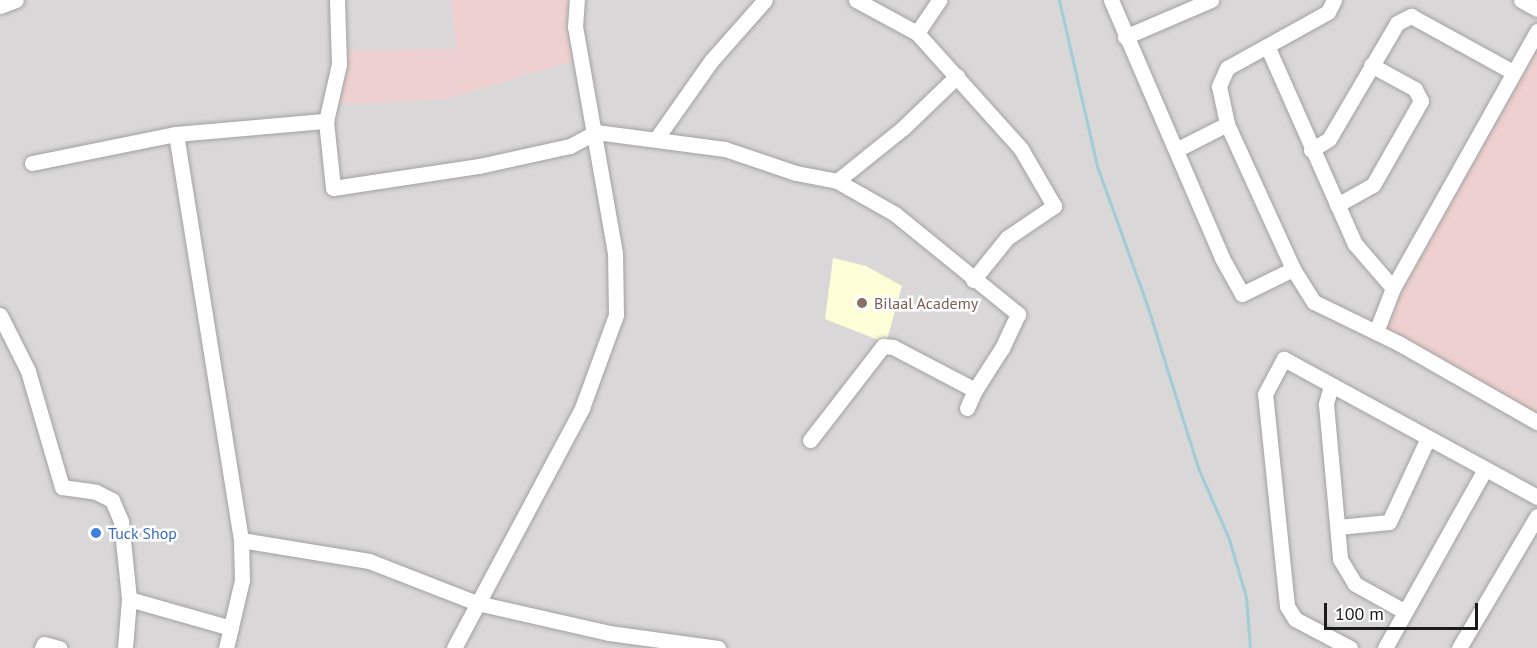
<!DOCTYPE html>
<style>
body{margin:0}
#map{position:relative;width:1537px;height:648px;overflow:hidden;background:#ece8e0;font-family:"PT Sans",sans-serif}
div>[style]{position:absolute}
.residential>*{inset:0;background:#d9d7d7}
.commercial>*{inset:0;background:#edd0cf}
.education>*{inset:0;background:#fdfdd8}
.stream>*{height:3px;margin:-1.5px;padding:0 1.5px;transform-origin:1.5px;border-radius:1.5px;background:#a2cdd8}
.roads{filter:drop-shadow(0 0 2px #a2a2a2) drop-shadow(0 0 2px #a2a2a2)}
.minor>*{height:15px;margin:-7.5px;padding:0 7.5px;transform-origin:7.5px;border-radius:7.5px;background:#fff}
.dots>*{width:16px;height:16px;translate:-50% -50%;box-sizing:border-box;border:3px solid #fff;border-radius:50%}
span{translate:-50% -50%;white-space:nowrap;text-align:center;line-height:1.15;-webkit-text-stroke:5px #fff;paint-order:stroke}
.education-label{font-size:16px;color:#785e54}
.left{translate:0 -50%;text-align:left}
.shop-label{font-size:16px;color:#366cbe}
.scale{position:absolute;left:1324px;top:603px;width:154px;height:27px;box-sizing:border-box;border:3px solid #1b1b1b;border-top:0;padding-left:8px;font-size:18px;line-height:21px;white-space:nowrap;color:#1b1b1b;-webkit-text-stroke:4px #fff;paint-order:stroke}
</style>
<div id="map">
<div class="residential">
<i style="clip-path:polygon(0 0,1537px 0,1537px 46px,1381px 329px,1537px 413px,1537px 648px,0 648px)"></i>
</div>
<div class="commercial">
<i style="clip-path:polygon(450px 0,574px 0,576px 60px,447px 99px,342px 104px,345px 50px,456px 49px)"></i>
<i style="clip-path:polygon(1537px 46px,1537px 413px,1381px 329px)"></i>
</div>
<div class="education">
<i style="clip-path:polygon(833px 258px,866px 266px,902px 286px,886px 343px,825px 319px)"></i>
</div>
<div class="stream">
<i style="left:1059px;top:0;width:170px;rotate:77.1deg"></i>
<i style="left:1097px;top:166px;width:151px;rotate:70.2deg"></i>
<i style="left:1148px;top:308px;width:168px;rotate:72.6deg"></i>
<i style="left:1198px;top:468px;width:77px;rotate:66.4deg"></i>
<i style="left:1229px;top:539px;width:60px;rotate:73.7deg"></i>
<i style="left:1246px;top:597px;width:51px;rotate:85.5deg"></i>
</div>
<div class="roads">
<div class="minor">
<i style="left:337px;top:0;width:64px;rotate:88.2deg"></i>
<i style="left:339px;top:64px;width:58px;rotate:102.8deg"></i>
<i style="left:326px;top:121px;width:67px;rotate:84deg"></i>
<i style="left:333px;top:188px;width:148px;rotate:-8.6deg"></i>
<i style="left:479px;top:166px;width:93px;rotate:-12.4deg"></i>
<i style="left:570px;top:146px;width:30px;rotate:-28deg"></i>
<i style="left:596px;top:132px;width:130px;rotate:7.5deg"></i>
<i style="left:725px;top:149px;width:75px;rotate:18.7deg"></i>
<i style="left:796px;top:173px;width:42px;rotate:11deg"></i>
<i style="left:837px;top:181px;width:67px;rotate:29.6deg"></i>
<i style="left:895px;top:214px;width:159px;rotate:39.1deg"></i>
<i style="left:1018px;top:314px;width:38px;rotate:115deg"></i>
<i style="left:1002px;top:348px;width:50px;rotate:122.7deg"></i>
<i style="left:975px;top:390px;width:93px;rotate:-152.3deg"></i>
<i style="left:893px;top:347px;width:10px;rotate:-174deg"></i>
<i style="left:883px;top:346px;width:119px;rotate:127.8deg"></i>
<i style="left:856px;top:0;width:69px;rotate:28.4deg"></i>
<i style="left:917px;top:33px;width:156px;rotate:48.1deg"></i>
<i style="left:1021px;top:149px;width:66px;rotate:59.9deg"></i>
<i style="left:1054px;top:206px;width:57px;rotate:145.8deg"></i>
<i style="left:1007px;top:238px;width:54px;rotate:129deg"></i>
<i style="left:1111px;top:0;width:281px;rotate:66.7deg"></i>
<i style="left:1222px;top:258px;width:41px;rotate:60.9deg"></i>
<i style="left:1242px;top:294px;width:57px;rotate:-26.1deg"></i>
<i style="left:1334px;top:0;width:13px;rotate:117deg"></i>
<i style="left:1328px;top:12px;width:115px;rotate:151deg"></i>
<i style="left:1227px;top:68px;width:20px;rotate:114deg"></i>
<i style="left:1219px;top:86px;width:39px;rotate:78deg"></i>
<i style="left:1227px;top:124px;width:159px;rotate:65.5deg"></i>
<i style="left:1293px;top:269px;width:39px;rotate:58deg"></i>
<i style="left:1314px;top:302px;width:96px;rotate:26deg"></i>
<i style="left:1400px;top:344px;width:158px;rotate:29.7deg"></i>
<i style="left:1521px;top:0;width:18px;rotate:29deg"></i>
<i style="left:0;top:6px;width:17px;rotate:-21deg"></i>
<i style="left:917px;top:33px;width:40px;rotate:-56deg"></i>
<i style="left:1125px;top:37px;width:94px;rotate:-23.3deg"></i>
<i style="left:1268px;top:48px;width:214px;rotate:66.1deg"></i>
<i style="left:1355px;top:244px;width:58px;rotate:49.2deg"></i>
<i style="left:176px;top:134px;width:411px;rotate:80.9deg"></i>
<i style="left:241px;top:540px;width:40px;rotate:88.6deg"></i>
<i style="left:242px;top:580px;width:70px;rotate:103.2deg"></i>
<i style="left:656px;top:139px;width:95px;rotate:-54.8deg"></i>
<i style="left:711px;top:61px;width:81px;rotate:-48.5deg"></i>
<i style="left:1176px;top:150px;width:57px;rotate:-27deg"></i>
<i style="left:1311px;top:150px;width:21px;rotate:-31deg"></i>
<i style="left:1329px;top:139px;width:134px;rotate:-59.6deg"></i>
<i style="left:1397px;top:23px;width:16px;rotate:-27deg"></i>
<i style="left:1411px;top:16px;width:116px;rotate:28.8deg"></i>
<i style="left:32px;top:163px;width:147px;rotate:-11.4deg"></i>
<i style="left:176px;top:134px;width:151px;rotate:-5deg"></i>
<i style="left:837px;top:181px;width:85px;rotate:-38.8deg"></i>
<i style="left:903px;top:128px;width:75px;rotate:-43.9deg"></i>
<i style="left:1337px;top:205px;width:41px;rotate:-29.1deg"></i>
<i style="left:1373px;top:185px;width:97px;rotate:-60.3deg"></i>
<i style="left:1421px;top:101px;width:13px;rotate:-117deg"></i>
<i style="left:1415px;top:89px;width:50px;rotate:-151.4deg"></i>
<i style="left:0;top:315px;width:63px;rotate:63.4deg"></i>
<i style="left:28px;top:371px;width:121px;rotate:73.7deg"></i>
<i style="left:62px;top:487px;width:34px;rotate:8deg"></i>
<i style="left:96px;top:492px;width:18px;rotate:27deg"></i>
<i style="left:112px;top:500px;width:23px;rotate:67deg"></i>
<i style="left:121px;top:521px;width:78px;rotate:84.1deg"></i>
<i style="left:129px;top:599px;width:49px;rotate:94.7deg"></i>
<i style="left:1376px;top:332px;width:47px;rotate:-68.9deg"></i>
<i style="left:1393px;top:288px;width:295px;rotate:-60.7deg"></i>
<i style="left:1331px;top:386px;width:19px;rotate:106deg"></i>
<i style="left:1326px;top:404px;width:156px;rotate:84.8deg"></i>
<i style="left:1340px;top:559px;width:29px;rotate:59deg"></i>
<i style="left:1355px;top:584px;width:56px;rotate:28.9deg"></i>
<i style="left:967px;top:408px;width:20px;rotate:-66deg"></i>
<i style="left:1338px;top:527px;width:51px;rotate:-5.6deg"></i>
<i style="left:1389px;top:522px;width:93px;rotate:-65.1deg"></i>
<i style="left:241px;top:540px;width:130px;rotate:9.3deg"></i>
<i style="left:369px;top:561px;width:116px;rotate:21.3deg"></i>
<i style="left:477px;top:603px;width:135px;rotate:12.8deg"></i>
<i style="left:609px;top:633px;width:110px;rotate:7.8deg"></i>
<i style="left:129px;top:599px;width:106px;rotate:15.9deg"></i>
<i style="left:42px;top:648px;width:4px;rotate:-63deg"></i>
<i style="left:44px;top:644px;width:16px;rotate:15deg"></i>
<i style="left:454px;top:648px;width:272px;rotate:-61.9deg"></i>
<i style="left:582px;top:408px;width:99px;rotate:-69.9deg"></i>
<i style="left:616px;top:315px;width:62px;rotate:-90.9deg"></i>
<i style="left:615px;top:253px;width:230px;rotate:-100deg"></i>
<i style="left:575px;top:27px;width:27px;rotate:-86deg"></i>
<i style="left:1350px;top:648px;width:62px;rotate:-152.2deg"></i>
<i style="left:1295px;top:619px;width:15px;rotate:-122deg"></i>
<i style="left:1287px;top:606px;width:213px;rotate:-95.9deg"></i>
<i style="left:1265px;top:394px;width:40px;rotate:-62deg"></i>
<i style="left:1284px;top:359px;width:288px;rotate:28.6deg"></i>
<i style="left:1385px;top:648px;width:205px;rotate:-60.8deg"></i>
<i style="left:1459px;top:648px;width:153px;rotate:-59.4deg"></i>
</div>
</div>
<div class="dots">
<i style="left:862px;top:303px;background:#8d6e63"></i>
<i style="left:96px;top:533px;background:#3f7fe0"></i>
</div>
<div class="education-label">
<span class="left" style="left:874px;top:303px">Bilaal Academy</span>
</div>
<div class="shop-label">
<span class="left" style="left:108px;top:533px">Tuck Shop</span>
</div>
<div class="scale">100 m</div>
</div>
